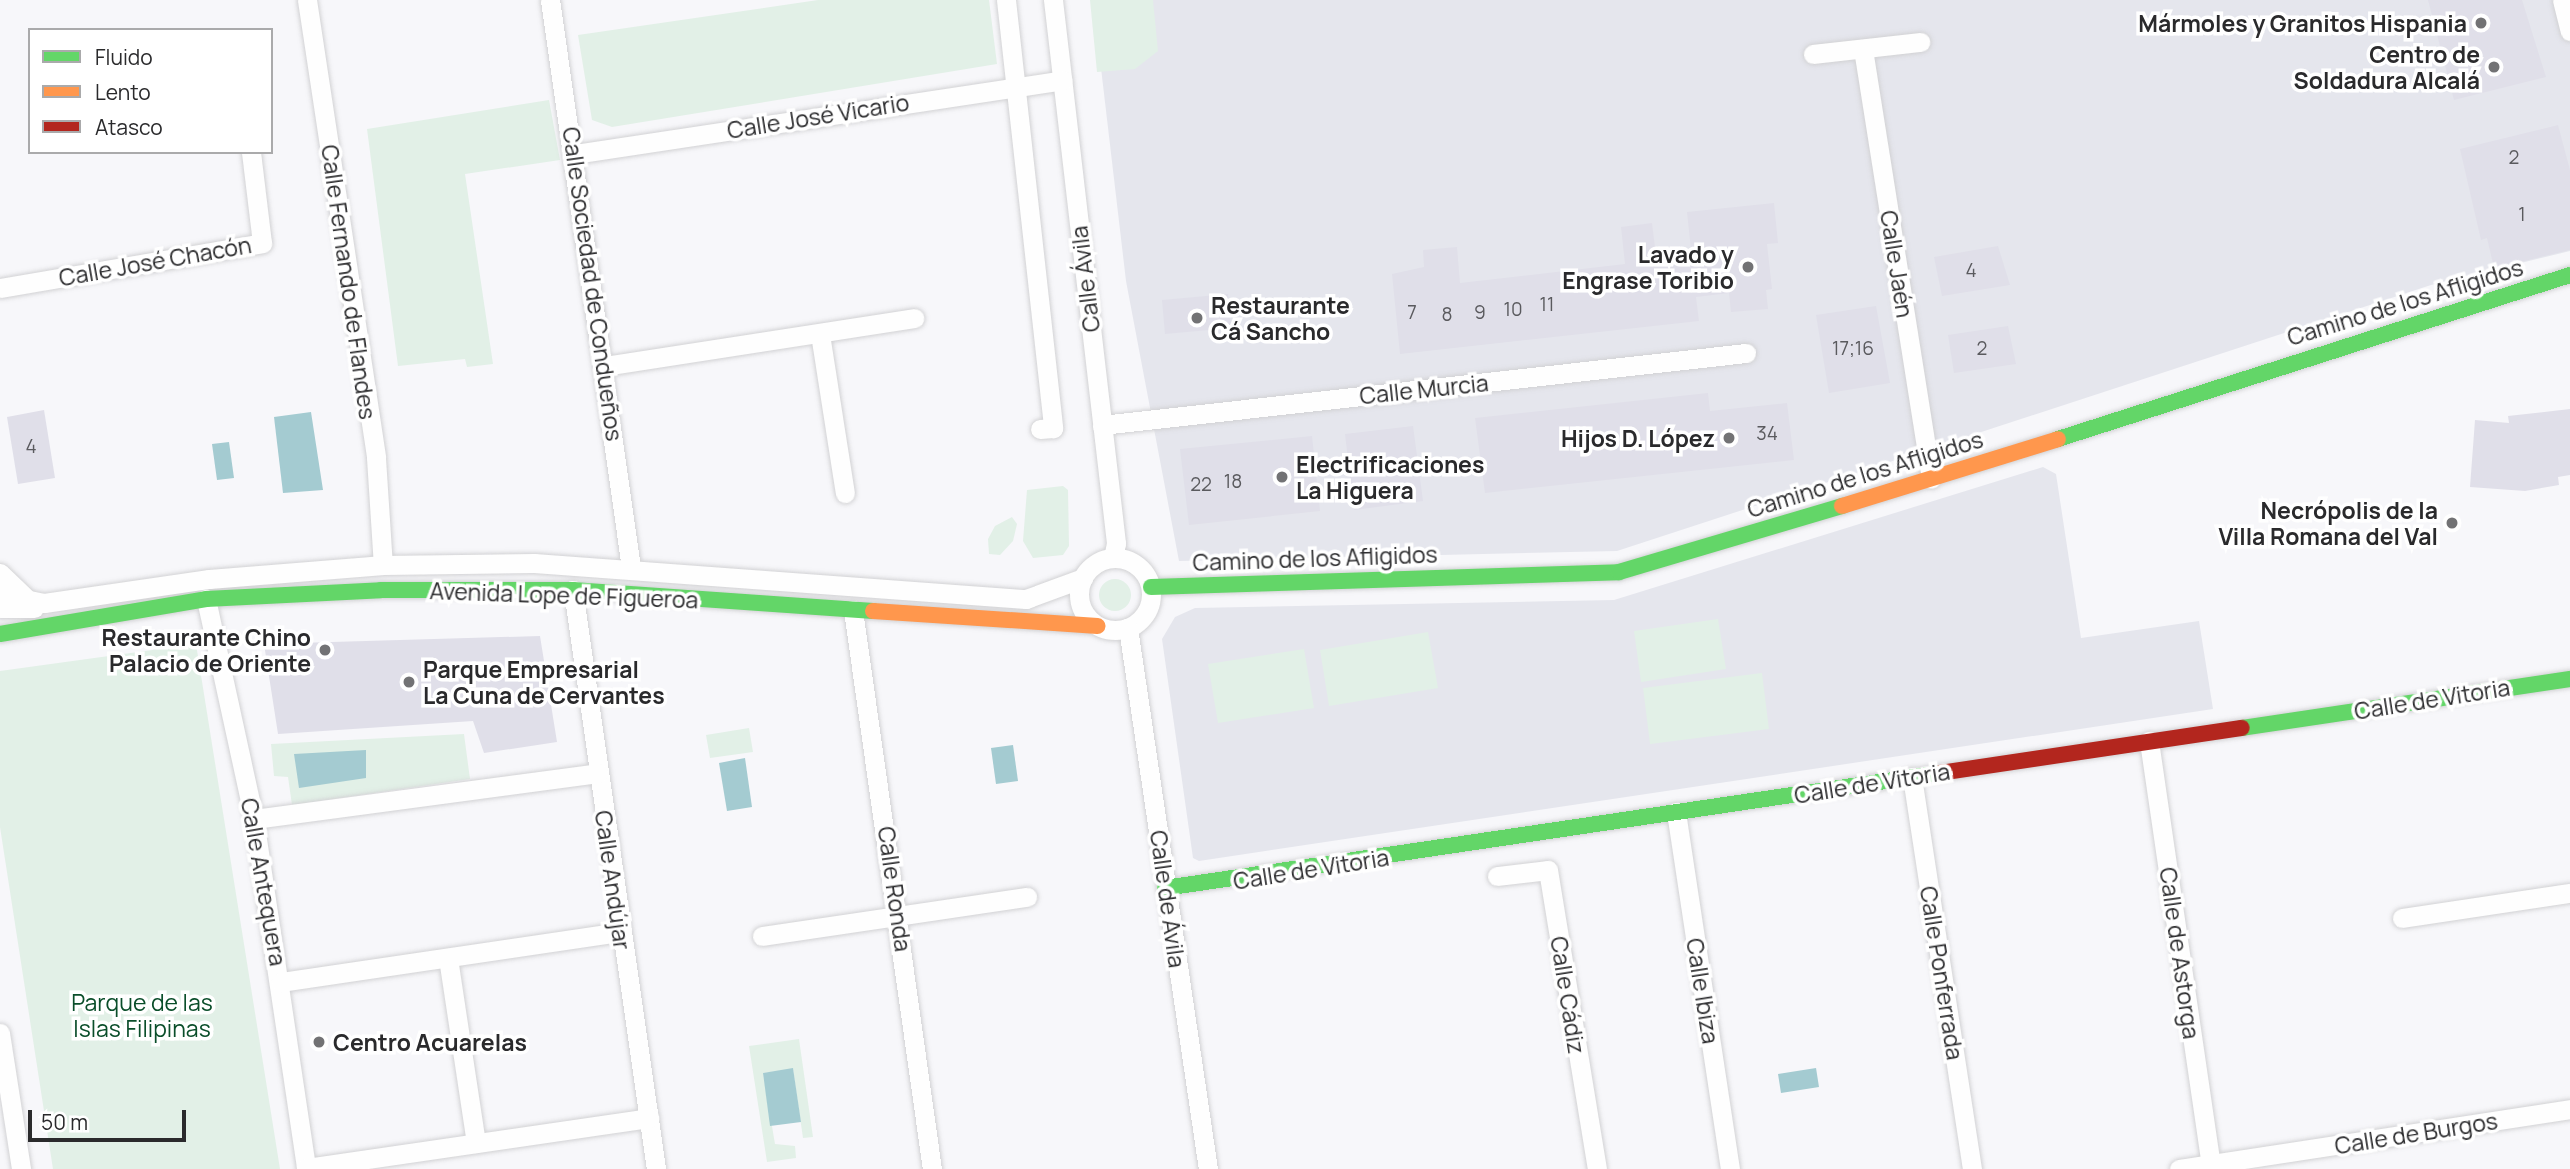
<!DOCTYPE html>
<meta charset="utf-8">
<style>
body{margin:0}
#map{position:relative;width:2570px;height:1169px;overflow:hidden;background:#f7f7fa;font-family:Manrope,sans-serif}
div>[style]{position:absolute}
.built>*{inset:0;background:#e5e6ed}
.green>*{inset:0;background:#e2f0e7}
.round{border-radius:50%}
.water>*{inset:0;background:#a4cbd1}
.building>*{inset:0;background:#e0dfe9}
.roads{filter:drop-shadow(0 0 2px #d2d2d4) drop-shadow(0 0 2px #d2d2d4)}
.street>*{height:19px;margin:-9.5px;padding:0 9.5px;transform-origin:9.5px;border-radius:9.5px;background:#fefefe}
.street>.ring{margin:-9.5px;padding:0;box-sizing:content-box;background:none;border:19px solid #fefefe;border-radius:50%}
.fast>*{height:16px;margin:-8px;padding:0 8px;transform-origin:8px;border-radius:8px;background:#63d668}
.slow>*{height:16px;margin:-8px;padding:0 8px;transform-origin:8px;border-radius:8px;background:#ff974d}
.jam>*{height:16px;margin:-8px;padding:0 8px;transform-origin:8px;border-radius:8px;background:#b3261e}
.dots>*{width:19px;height:19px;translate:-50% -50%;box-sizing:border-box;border:4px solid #fff;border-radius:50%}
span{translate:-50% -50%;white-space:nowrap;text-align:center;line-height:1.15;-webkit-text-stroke:7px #fff;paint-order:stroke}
.number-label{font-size:19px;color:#5a5a5e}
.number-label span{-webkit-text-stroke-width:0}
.poi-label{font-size:23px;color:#2a2a2c;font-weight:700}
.right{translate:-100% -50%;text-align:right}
.left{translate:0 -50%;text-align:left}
.street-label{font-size:23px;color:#2a2a2c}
.park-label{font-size:23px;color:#0a4e2a}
.legend{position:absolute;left:28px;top:28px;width:245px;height:126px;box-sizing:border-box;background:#fff;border:2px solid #aaaaab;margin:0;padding:9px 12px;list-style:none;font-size:21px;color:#2a2a2c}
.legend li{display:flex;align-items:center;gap:14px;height:35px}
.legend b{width:35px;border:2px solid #aaaaab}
.scale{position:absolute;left:28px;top:1110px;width:158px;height:32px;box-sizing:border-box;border:4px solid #2a2a2c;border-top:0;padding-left:9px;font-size:21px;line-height:24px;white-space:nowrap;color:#2a2a2c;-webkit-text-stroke:5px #fff;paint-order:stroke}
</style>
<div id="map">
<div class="built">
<i style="clip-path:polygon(1093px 0,2570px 0,2570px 251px,2431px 285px,1617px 551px,1179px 561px,1126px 281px)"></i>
<i style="clip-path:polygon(2043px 467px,2056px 474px,2081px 638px,2199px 621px,2213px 709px,1199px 861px,1193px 858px,1162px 639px,1175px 617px,1195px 608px,1614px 600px)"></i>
</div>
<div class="green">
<i style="clip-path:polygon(818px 0,989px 0,997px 64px,612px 127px,592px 120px,578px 35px)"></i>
<i style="clip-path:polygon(1090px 0,1153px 0,1158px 51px,1135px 69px,1097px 72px)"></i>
<i style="clip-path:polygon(549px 100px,560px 160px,465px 174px,493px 364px,467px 367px,465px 359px,398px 366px,367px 129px)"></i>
<i style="clip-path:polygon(1063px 486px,1068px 490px,1069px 546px,1063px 555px,1033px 558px,1023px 541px,1027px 490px)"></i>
<i style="clip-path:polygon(1012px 517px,1017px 524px,1013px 541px,1000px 555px,989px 554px,988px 539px,995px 526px)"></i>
<i class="round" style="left:1099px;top:579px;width:32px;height:32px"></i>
<i style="clip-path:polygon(1718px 619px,1726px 669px,1641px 682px,1634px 631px)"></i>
<i style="clip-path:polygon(1428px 632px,1438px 688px,1329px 706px,1320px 650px)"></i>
<i style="clip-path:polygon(196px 644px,280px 1169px,53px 1169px,0 827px,0 671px)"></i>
<i style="clip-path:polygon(1304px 649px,1314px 708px,1218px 723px,1208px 664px)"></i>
<i style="clip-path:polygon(1762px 673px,1769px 729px,1650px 744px,1643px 688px)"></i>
<i style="clip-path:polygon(749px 728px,753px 752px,710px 758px,706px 735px)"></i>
<i style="clip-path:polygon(464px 734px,470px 779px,292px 805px,288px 777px,274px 776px,271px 744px)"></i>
<i style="clip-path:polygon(799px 1039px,813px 1137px,803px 1138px,793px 1069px,763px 1073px,775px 1144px,795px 1146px,796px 1158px,767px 1162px,749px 1046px)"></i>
</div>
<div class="water">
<i style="clip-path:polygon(311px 412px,323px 490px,283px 493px,274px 417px)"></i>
<i style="clip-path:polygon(229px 442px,234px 478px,217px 480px,212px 444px)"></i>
<i style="clip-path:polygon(1013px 745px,1018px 781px,996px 784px,991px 748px)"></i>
<i style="clip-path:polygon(366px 750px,366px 778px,299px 788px,294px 754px)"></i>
<i style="clip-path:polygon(745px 758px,752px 807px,727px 811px,719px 763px)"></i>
<i style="clip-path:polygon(793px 1068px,801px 1122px,770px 1126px,763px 1073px)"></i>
<i style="clip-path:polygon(1816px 1068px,1819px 1087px,1781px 1093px,1778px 1074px)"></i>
</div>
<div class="building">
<i style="clip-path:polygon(2428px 0,2522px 0,2546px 77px,2454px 100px)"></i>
<i style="clip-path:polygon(2558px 125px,2570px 170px,2570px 250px,2494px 268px,2487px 238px,2481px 240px,2460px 149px)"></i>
<i style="clip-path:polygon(1774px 203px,1778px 243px,1767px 244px,1772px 289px,1766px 290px,1768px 309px,1731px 312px,1729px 293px,1696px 297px,1699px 321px,1400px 354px,1392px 274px,1424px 267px,1423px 250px,1457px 247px,1460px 283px,1625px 264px,1621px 227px,1652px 223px,1657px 263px,1692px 259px,1687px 212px)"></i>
<i style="clip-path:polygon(1998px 246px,2010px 285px,1942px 296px,1934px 257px)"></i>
<i style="clip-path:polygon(1228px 294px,1231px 328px,1165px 334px,1162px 300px)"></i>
<i style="clip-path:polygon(1876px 306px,1890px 383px,1829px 393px,1816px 315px)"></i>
<i style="clip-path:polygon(2008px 326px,2016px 364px,1954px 373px,1948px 335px)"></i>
<i style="clip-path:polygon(1708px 393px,1710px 411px,1787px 403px,1794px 460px,1485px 493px,1475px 418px)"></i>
<i style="clip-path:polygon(2570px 409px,2570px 475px,2558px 477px,2559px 485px,2525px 491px,2470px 487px,2475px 420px,2509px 423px,2508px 416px)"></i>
<i style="clip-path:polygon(44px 410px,55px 478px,18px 484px,7px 417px)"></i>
<i style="clip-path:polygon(1413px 426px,1423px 501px,1354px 510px,1345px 434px)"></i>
<i style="clip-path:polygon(1312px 436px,1320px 511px,1189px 525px,1180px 449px)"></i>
<i style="clip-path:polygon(540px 636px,557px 742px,484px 753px,473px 721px,278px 734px,264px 644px)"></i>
</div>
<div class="roads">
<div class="street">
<i style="left:307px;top:0;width:463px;rotate:81.4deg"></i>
<i style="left:376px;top:458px;width:107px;rotate:86.3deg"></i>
<i style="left:550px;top:0;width:574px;rotate:81.88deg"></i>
<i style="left:1006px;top:0;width:431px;rotate:83.7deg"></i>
<i style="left:1053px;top:428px;width:13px;rotate:176deg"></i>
<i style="left:1053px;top:0;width:547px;rotate:83.38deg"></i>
<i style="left:1116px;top:543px;width:15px;rotate:101deg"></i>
<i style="left:2562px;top:0;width:32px;rotate:76deg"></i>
<i style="left:1863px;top:49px;width:435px;rotate:81deg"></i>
<i style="left:1813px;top:54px;width:108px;rotate:-6.4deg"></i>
<i style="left:575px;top:154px;width:493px;rotate:-8.6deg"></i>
<i style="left:0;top:288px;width:266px;rotate:-9.7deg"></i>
<i style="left:262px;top:243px;width:92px;rotate:-96.9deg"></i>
<i style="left:820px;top:334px;width:161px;rotate:81.1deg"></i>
<i style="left:605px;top:366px;width:313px;rotate:-8.8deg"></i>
<i style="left:1102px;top:425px;width:648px;rotate:-6.38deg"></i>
<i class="ring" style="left:1079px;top:558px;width:53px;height:53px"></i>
<i style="left:0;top:573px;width:37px;rotate:44deg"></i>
<i style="left:573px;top:590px;width:585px;rotate:81.84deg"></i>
<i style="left:0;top:594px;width:45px;rotate:11.6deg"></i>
<i style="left:44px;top:603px;width:167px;rotate:-8.3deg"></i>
<i style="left:209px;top:579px;width:175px;rotate:-4.6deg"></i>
<i style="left:383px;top:565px;width:151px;rotate:-0.8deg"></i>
<i style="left:534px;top:563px;width:493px;rotate:4.2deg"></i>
<i style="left:1026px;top:599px;width:61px;rotate:-20.2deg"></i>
<i style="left:206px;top:599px;width:225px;rotate:77.7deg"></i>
<i style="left:254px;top:819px;width:354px;rotate:81.5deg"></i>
<i style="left:0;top:608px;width:34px"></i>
<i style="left:853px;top:610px;width:565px;rotate:81.96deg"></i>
<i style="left:1128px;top:628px;width:547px;rotate:81.59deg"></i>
<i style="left:2149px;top:741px;width:428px;rotate:81.7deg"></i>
<i style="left:1912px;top:777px;width:397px;rotate:81.3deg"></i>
<i style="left:1676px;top:812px;width:361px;rotate:81.4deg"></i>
<i style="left:254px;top:819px;width:347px;rotate:-7.6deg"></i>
<i style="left:1497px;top:876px;width:51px;rotate:-6.7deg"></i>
<i style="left:1548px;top:870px;width:303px;rotate:80.7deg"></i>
<i style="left:2402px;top:918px;width:170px;rotate:-8.5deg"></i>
<i style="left:762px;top:936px;width:268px;rotate:-8.4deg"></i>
<i style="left:448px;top:958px;width:187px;rotate:81.4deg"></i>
<i style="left:281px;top:982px;width:344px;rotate:-8.4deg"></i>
<i style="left:0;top:1033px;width:138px;rotate:81.2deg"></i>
<i style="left:306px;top:1168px;width:347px;rotate:-8.3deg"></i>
<i style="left:2179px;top:1169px;width:396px;rotate:-8.7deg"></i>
</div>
<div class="fast">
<i style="left:2058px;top:439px;width:538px;rotate:-17.76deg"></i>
<i style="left:1151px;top:587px;width:468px;rotate:-1.8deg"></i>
<i style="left:1619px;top:572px;width:233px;rotate:-16.5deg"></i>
<i style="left:0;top:634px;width:209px;rotate:-9.6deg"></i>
<i style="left:206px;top:599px;width:175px;rotate:-2.9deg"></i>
<i style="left:381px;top:590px;width:192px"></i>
<i style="left:573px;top:590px;width:301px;rotate:4deg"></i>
<i style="left:2242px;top:728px;width:332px;rotate:-8.5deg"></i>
<i style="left:1165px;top:888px;width:783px;rotate:-8.44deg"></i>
</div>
<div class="slow">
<i style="left:1842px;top:506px;width:226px;rotate:-17.2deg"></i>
<i style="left:873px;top:611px;width:225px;rotate:3.8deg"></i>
</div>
<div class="jam">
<i style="left:1940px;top:773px;width:305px;rotate:-8.5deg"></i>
</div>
</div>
<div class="dots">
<i style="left:2481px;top:23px;background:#727274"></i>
<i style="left:2494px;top:67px;background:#727274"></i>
<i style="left:1748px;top:267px;background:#727274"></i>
<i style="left:1197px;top:318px;background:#727274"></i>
<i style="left:1729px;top:438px;background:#727274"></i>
<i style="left:1282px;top:477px;background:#727274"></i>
<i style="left:2452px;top:523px;background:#727274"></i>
<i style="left:325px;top:650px;background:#727274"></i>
<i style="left:409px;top:682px;background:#727274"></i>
<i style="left:319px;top:1042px;background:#727274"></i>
</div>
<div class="number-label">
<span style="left:2514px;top:158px">2</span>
<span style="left:2522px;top:215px">1</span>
<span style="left:1971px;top:271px">4</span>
<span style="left:1547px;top:305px">11</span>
<span style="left:1513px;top:310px">10</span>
<span style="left:1412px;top:313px">7</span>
<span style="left:1480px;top:313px">9</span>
<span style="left:1447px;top:315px">8</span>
<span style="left:1853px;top:349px">17;16</span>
<span style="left:1982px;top:349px">2</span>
<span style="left:1767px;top:434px">34</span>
<span style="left:31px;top:447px">4</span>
<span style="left:1233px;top:482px">18</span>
<span style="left:1201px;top:485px">22</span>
</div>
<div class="poi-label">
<span class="right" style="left:2467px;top:23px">Mármoles y Granitos Hispania</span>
<span class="right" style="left:2480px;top:67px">Centro de<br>Soldadura Alcalá</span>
<span class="right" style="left:1734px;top:267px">Lavado y<br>Engrase Toribio</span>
<span class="left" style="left:1211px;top:318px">Restaurante<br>Cá Sancho</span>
<span class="right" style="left:1715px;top:438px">Hijos D. López</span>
<span class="left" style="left:1296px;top:477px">Electrificaciones<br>La Higuera</span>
<span class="right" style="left:2438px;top:523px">Necrópolis de la<br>Villa Romana del Val</span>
<span class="right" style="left:311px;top:650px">Restaurante Chino<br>Palacio de Oriente</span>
<span class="left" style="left:423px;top:682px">Parque Empresarial<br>La Cuna de Cervantes</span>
<span class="left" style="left:333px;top:1042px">Centro Acuarelas</span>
</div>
<div class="street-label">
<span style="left:818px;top:116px;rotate:-9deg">Calle José Vicario</span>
<span style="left:155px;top:261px;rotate:-10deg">Calle José Chacón</span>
<span style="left:1897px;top:264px;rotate:81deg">Calle Jaén</span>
<span style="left:1085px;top:279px;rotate:-97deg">Calle Ávila</span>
<span style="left:349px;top:282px;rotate:82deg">Calle Fernando de Flandes</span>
<span style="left:593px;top:284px;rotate:82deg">Calle Sociedad de Condueños</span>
<span style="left:2405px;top:302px;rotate:-17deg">Camino de los Afligidos</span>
<span style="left:1424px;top:389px;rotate:-6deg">Calle Murcia</span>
<span style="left:1865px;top:474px;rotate:-17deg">Camino de los Afligidos</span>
<span style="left:1315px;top:558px;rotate:-2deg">Camino de los Afligidos</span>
<span style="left:564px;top:595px;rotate:2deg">Avenida Lope de Figueroa</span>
<span style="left:2432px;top:699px;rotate:-9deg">Calle de Vitoria</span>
<span style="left:1872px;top:783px;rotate:-9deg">Calle de Vitoria</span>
<span style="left:1311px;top:869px;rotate:-9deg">Calle de Vitoria</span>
<span style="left:613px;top:880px;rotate:82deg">Calle Andújar</span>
<span style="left:264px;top:882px;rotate:80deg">Calle Antequera</span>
<span style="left:895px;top:889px;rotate:82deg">Calle Ronda</span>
<span style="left:1168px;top:899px;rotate:82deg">Calle de Ávila</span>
<span style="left:2180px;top:953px;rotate:82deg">Calle de Astorga</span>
<span style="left:1942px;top:973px;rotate:81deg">Calle Ponferrada</span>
<span style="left:1703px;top:991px;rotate:81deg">Calle Ibiza</span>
<span style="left:1568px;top:995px;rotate:81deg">Calle Cádiz</span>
<span style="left:2416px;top:1133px;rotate:-9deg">Calle de Burgos</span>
</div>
<div class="park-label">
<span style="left:142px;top:1015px">Parque de las<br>Islas Filipinas</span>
</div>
<ul class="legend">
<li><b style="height:9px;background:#63d668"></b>Fluido</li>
<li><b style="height:9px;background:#ff974d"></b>Lento</li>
<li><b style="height:9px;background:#b3261e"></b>Atasco</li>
</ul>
<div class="scale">50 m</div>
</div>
